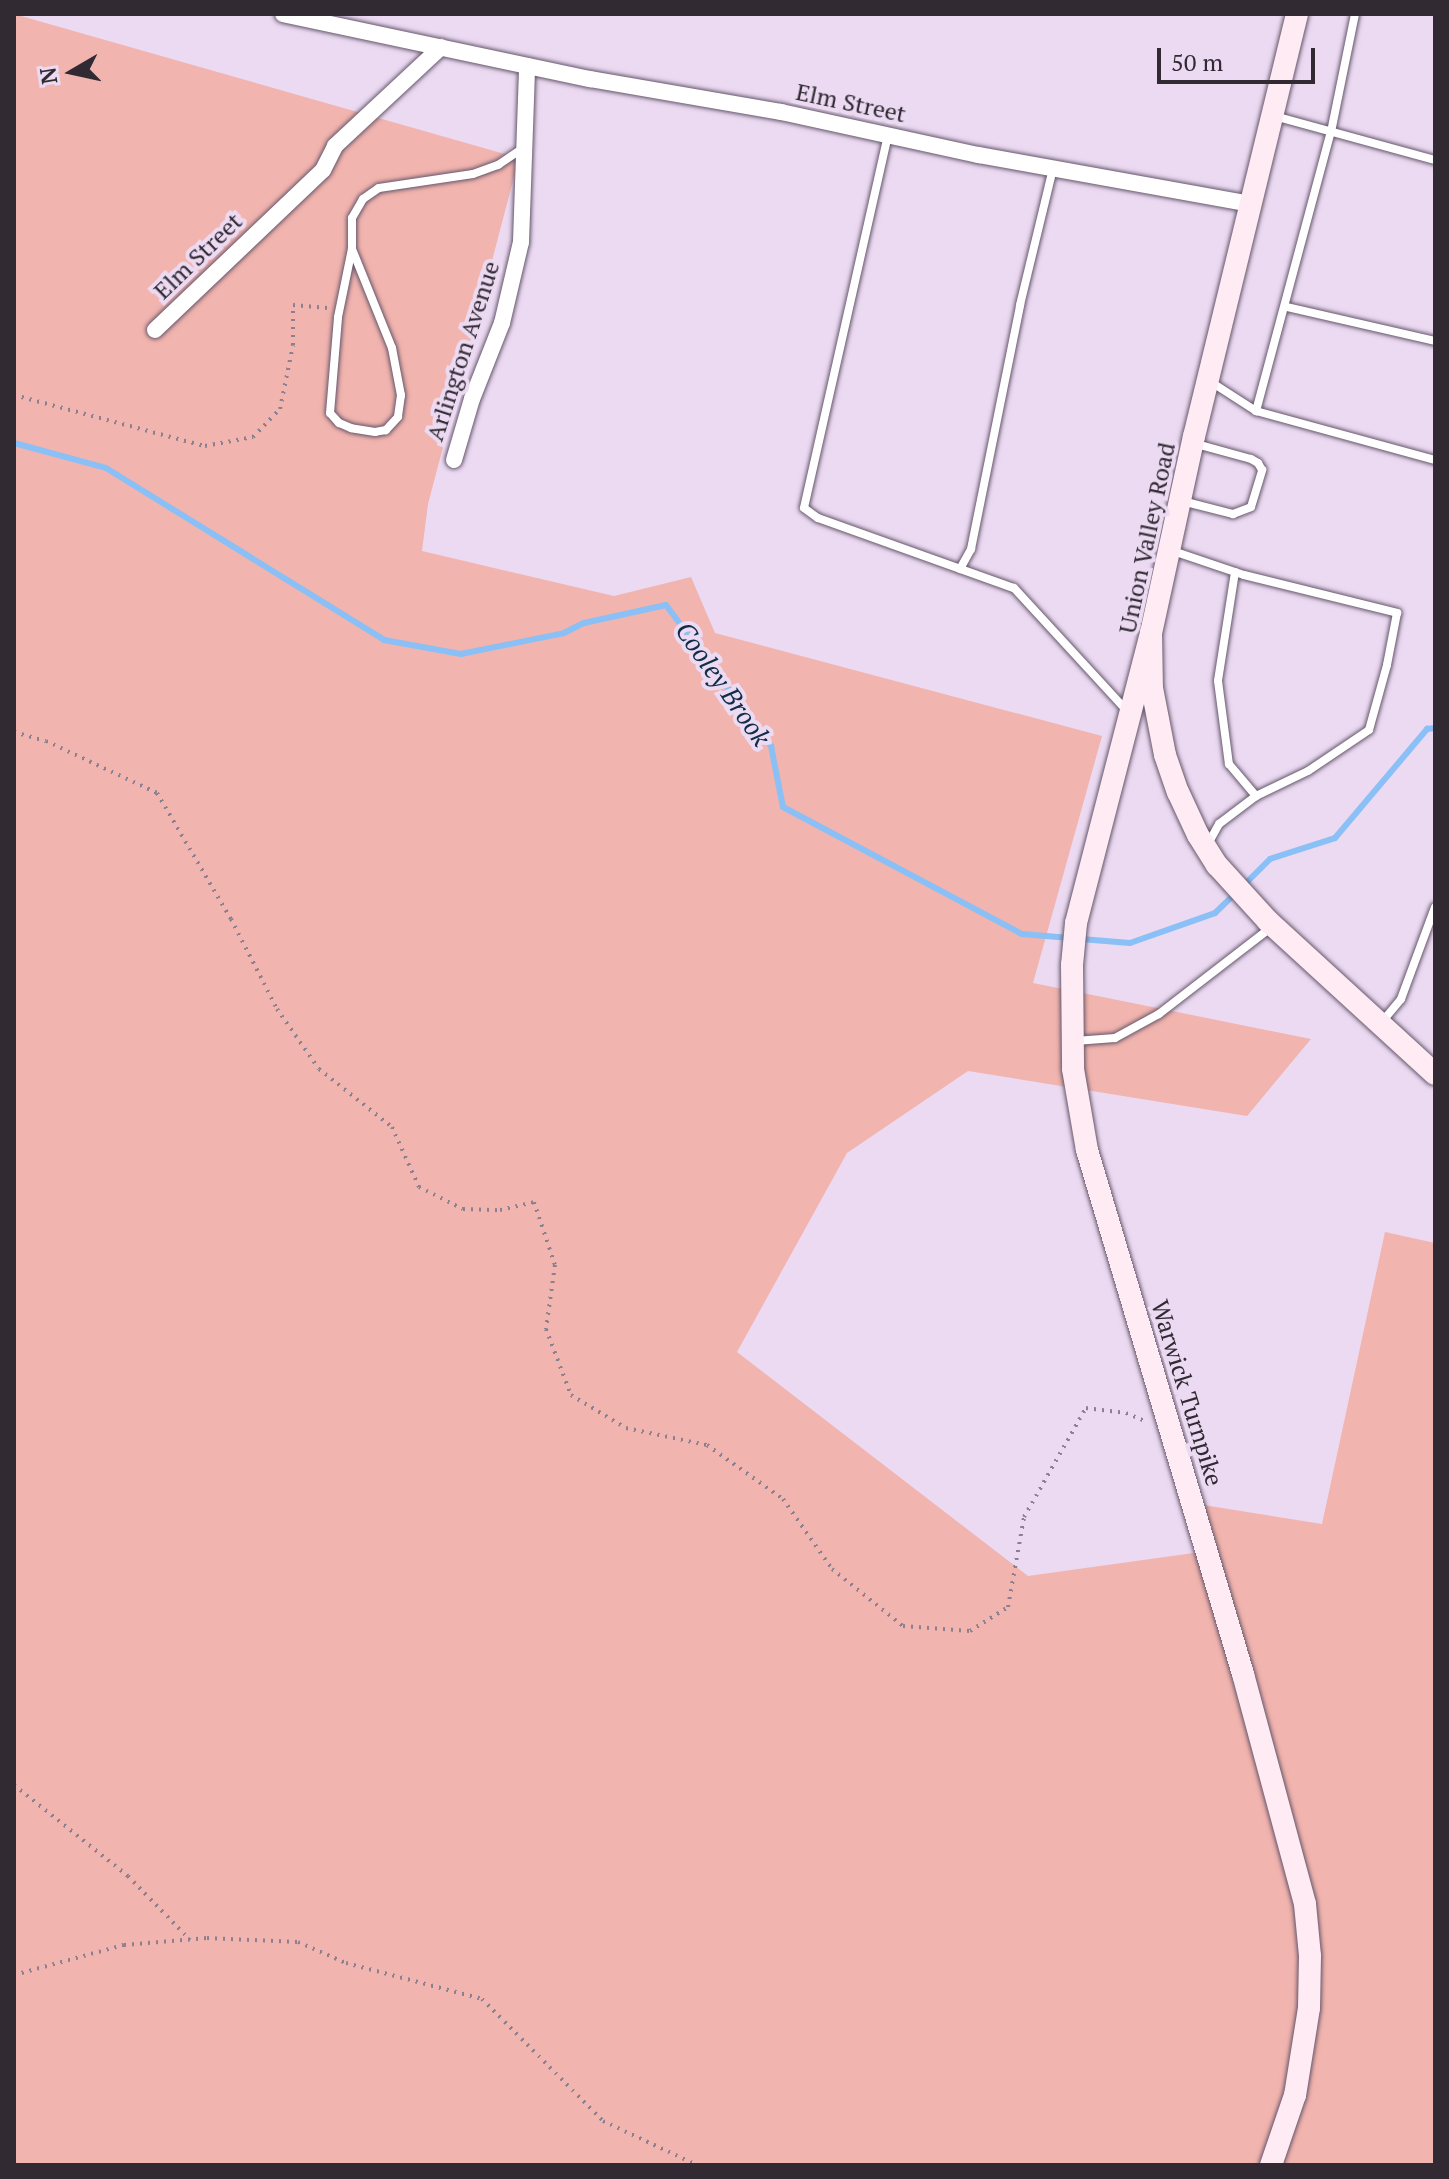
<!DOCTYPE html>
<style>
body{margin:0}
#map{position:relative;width:1449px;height:2179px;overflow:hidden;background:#ebdaf2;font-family:"PT Serif",serif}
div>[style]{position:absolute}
.green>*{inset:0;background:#f2b4ae}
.stream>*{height:6px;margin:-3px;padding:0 3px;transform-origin:3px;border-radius:3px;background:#8ac0f6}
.path>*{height:4px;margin-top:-2px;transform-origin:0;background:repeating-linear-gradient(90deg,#8b8090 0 2px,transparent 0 8px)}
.roads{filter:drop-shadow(0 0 2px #66576b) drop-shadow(0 0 2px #66576b)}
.lane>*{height:8px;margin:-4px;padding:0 4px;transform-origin:4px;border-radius:4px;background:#fff}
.street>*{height:16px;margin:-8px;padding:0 8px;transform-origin:8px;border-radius:8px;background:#fff}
.secondary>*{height:22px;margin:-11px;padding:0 11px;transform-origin:11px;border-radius:11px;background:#feebf3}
span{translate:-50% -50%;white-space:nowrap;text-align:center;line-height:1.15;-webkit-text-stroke:8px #ebdaf2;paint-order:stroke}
.street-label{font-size:24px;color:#312a33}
.water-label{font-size:26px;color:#102d48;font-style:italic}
.frame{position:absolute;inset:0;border:16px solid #312a33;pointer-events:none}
.north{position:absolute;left:32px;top:32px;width:80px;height:80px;-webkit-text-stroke:6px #ebdaf2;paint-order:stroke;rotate:261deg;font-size:22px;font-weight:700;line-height:32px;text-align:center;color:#312a33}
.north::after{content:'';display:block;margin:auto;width:28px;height:36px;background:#312a33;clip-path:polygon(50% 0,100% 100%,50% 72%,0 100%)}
.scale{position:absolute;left:1157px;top:48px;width:158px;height:36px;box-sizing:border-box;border:4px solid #312a33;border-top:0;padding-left:10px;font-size:24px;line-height:28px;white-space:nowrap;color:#312a33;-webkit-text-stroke:6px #ebdaf2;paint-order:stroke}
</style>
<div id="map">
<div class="green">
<i style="clip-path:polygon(14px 14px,519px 158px,428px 504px,422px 551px,614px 596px,691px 577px,715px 633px,1102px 736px,1033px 983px,1311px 1039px,1247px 1116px,968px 1071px,847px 1153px,737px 1352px,1028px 1576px,1208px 1551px,1191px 1503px,1322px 1524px,1385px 1232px,1435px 1243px,1435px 2165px,14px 2165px)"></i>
</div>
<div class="stream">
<i style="left:14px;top:443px;width:95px;rotate:15.2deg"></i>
<i style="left:106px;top:468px;width:327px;rotate:31.7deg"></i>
<i style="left:384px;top:640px;width:78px;rotate:10.3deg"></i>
<i style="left:461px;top:654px;width:105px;rotate:-11.5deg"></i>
<i style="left:564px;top:633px;width:22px;rotate:-27deg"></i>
<i style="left:584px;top:623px;width:84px;rotate:-12.4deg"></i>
<i style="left:666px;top:605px;width:176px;rotate:53.3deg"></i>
<i style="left:771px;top:746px;width:62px;rotate:78.9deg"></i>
<i style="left:783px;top:807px;width:271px;rotate:28deg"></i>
<i style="left:1022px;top:934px;width:48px;rotate:4.8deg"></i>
<i style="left:1244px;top:885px;width:37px;rotate:-45deg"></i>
<i style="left:1270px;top:859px;width:68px;rotate:-17.9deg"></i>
<i style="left:1335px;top:838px;width:143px;rotate:-49.8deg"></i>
<i style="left:1427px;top:729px;width:8px;rotate:-7deg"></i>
<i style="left:1081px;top:939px;width:49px;rotate:4.7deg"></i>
<i style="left:1130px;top:943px;width:90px;rotate:-19.4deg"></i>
<i style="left:1215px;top:913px;width:29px;rotate:-44deg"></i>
</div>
<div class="path">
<i style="left:14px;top:395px;width:198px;rotate:15deg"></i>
<i style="left:205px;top:446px;width:49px;rotate:-10.6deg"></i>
<i style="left:253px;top:437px;width:39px;rotate:-46deg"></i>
<i style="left:280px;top:409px;width:65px;rotate:-78.5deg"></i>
<i style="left:293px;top:345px;width:40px;rotate:-90deg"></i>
<i style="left:293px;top:305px;width:35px;rotate:5deg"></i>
<i style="left:14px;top:732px;width:33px;rotate:16deg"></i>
<i style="left:46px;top:741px;width:123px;rotate:25.1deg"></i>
<i style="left:157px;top:793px;width:146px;rotate:59.6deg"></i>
<i style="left:231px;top:919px;width:101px;rotate:62.9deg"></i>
<i style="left:277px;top:1009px;width:73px;rotate:55deg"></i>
<i style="left:319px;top:1069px;width:93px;rotate:38.5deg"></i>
<i style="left:392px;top:1127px;width:66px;rotate:65.8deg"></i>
<i style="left:419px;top:1187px;width:49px;rotate:26.6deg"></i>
<i style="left:463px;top:1209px;width:37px;rotate:2deg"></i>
<i style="left:500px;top:1210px;width:35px;rotate:-13deg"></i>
<i style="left:534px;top:1202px;width:66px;rotate:71.6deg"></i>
<i style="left:555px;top:1265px;width:65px;rotate:98deg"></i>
<i style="left:546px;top:1329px;width:71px;rotate:69.3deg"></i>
<i style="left:571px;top:1395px;width:64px;rotate:31deg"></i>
<i style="left:626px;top:1428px;width:83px;rotate:11.9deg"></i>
<i style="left:707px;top:1445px;width:93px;rotate:35.4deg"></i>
<i style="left:783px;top:1499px;width:85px;rotate:55deg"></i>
<i style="left:832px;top:1569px;width:91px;rotate:38.8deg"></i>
<i style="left:903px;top:1626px;width:67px;rotate:4.3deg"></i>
<i style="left:970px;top:1631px;width:45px;rotate:-32.3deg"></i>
<i style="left:1008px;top:1607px;width:91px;rotate:-79.9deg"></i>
<i style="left:1024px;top:1517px;width:125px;rotate:-60.4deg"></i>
<i style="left:1086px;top:1408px;width:40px;rotate:7.1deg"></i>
<i style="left:1126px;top:1413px;width:23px;rotate:23deg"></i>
<i style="left:14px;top:1785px;width:146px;rotate:38.6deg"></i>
<i style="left:128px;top:1876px;width:89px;rotate:45.9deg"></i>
<i style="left:14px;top:1975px;width:114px;rotate:-15.3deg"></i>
<i style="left:124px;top:1945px;width:83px;rotate:-4.8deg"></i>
<i style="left:207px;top:1938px;width:91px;rotate:2.5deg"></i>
<i style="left:298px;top:1942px;width:52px;rotate:23.6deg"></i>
<i style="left:346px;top:1963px;width:141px;rotate:14.8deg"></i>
<i style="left:482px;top:1999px;width:172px;rotate:45.2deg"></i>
<i style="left:603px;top:2121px;width:104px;rotate:25.1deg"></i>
</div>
<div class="roads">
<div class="lane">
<i style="left:1274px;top:116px;width:167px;rotate:15.3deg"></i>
<i style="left:888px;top:135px;width:382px;rotate:102.7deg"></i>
<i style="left:804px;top:508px;width:17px;rotate:36deg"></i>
<i style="left:818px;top:518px;width:208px;rotate:19.7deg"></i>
<i style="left:1014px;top:588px;width:168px;rotate:47.4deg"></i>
<i style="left:352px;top:249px;width:107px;rotate:68deg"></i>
<i style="left:392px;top:348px;width:48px;rotate:79.2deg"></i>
<i style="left:401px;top:395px;width:22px;rotate:98deg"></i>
<i style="left:398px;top:417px;width:18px;rotate:133deg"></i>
<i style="left:386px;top:430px;width:11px;rotate:170deg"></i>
<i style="left:375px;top:432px;width:24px;rotate:-171deg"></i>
<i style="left:351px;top:428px;width:13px;rotate:-157deg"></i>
<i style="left:339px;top:423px;width:13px;rotate:-132deg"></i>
<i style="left:330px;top:413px;width:96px;rotate:-85.2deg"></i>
<i style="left:338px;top:317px;width:69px;rotate:-78.4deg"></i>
<i style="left:352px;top:249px;width:31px;rotate:-90deg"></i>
<i style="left:352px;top:218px;width:22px;rotate:-60deg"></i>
<i style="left:363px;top:199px;width:19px;rotate:-35deg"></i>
<i style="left:379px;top:188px;width:95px;rotate:-8.5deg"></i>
<i style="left:473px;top:174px;width:27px;rotate:-20deg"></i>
<i style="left:498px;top:165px;width:29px;rotate:-34deg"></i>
<i style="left:1287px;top:307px;width:152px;rotate:12.9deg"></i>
<i style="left:1211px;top:382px;width:54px;rotate:32.8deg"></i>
<i style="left:1256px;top:411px;width:186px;rotate:15.3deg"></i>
<i style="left:1256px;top:411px;width:289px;rotate:-75deg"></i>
<i style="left:1331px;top:132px;width:120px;rotate:-78.5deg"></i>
<i style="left:1182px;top:501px;width:53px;rotate:14.3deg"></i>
<i style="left:1233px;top:514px;width:19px;rotate:-21deg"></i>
<i style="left:1251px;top:507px;width:39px;rotate:-73deg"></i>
<i style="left:1262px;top:470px;width:8px;rotate:-120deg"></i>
<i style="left:1258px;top:463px;width:8px;rotate:-150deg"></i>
<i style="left:1251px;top:459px;width:60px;rotate:-164.6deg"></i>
<i style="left:1170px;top:550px;width:78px;rotate:18.7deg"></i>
<i style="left:1244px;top:575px;width:158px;rotate:13.9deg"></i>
<i style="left:1397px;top:613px;width:53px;rotate:100.9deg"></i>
<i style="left:1387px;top:665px;width:67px;rotate:105.5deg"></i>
<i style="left:1369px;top:730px;width:73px;rotate:146.1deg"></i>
<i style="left:1308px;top:771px;width:58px;rotate:154.3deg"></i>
<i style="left:1256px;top:796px;width:46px;rotate:142.9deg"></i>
<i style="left:1219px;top:824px;width:25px;rotate:119deg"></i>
<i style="left:960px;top:569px;width:23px;rotate:-61deg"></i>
<i style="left:971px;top:549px;width:249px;rotate:-78.6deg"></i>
<i style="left:1020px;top:305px;width:140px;rotate:-76.4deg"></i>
<i style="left:1235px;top:572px;width:110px;rotate:98.9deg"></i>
<i style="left:1218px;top:681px;width:84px;rotate:82.5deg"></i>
<i style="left:1229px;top:764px;width:42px;rotate:49.8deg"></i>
<i style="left:1381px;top:1023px;width:31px;rotate:-50deg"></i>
<i style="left:1401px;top:999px;width:98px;rotate:-69.7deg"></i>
<i style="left:1075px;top:1041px;width:40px;rotate:-4.3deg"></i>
<i style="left:1115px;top:1038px;width:50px;rotate:-28.6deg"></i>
<i style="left:1159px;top:1014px;width:144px;rotate:-37.7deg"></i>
</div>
<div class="street">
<i style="left:283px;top:14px;width:314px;rotate:12deg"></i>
<i style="left:590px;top:79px;width:194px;rotate:9.8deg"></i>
<i style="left:781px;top:112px;width:203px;rotate:12.3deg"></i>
<i style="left:979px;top:155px;width:276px;rotate:10.2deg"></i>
<i style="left:155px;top:330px;width:232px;rotate:-43.6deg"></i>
<i style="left:323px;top:170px;width:27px;rotate:-63deg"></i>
<i style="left:335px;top:146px;width:145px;rotate:-43deg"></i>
<i style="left:454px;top:460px;width:64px;rotate:-73.6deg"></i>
<i style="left:472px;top:399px;width:82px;rotate:-68.5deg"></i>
<i style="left:502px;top:323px;width:83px;rotate:-76.8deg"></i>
<i style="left:521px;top:242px;width:176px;rotate:-88deg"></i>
</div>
<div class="secondary">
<i style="left:1297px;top:14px;width:434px;rotate:103.7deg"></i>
<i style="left:1194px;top:436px;width:202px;rotate:102.3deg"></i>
<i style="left:1151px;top:633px;width:55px;rotate:89deg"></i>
<i style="left:1152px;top:688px;width:68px;rotate:79deg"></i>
<i style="left:1165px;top:755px;width:39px;rotate:71deg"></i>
<i style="left:1178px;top:792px;width:47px;rotate:65.1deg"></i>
<i style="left:1198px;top:835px;width:36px;rotate:58deg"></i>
<i style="left:1217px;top:865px;width:76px;rotate:47.7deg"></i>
<i style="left:1268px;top:921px;width:226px;rotate:42.5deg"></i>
<i style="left:1151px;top:633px;width:300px;rotate:104.5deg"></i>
<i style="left:1076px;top:923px;width:42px;rotate:95.4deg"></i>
<i style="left:1072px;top:965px;width:104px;rotate:89.4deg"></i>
<i style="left:1073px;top:1069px;width:82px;rotate:80.2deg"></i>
<i style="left:1087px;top:1150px;width:547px;rotate:73.42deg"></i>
<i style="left:1243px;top:1674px;width:238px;rotate:74.9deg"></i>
<i style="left:1305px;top:1904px;width:52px;rotate:84.5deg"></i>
<i style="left:1310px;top:1956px;width:52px;rotate:91.1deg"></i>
<i style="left:1309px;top:2008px;width:88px;rotate:99.1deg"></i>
<i style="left:1295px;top:2095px;width:74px;rotate:108.9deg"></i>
</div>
</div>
<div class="street-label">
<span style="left:851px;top:103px;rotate:12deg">Elm Street</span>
<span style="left:198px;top:256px;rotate:-44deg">Elm Street</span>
<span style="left:463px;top:351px;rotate:-72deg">Arlington Avenue</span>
<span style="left:1147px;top:538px;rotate:-78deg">Union Valley Road</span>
<span style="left:1187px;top:1393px;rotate:73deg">Warwick Turnpike</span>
</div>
<div class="water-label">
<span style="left:723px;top:684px;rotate:55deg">Cooley Brook</span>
</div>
<div class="frame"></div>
<div class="north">N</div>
<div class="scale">50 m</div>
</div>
